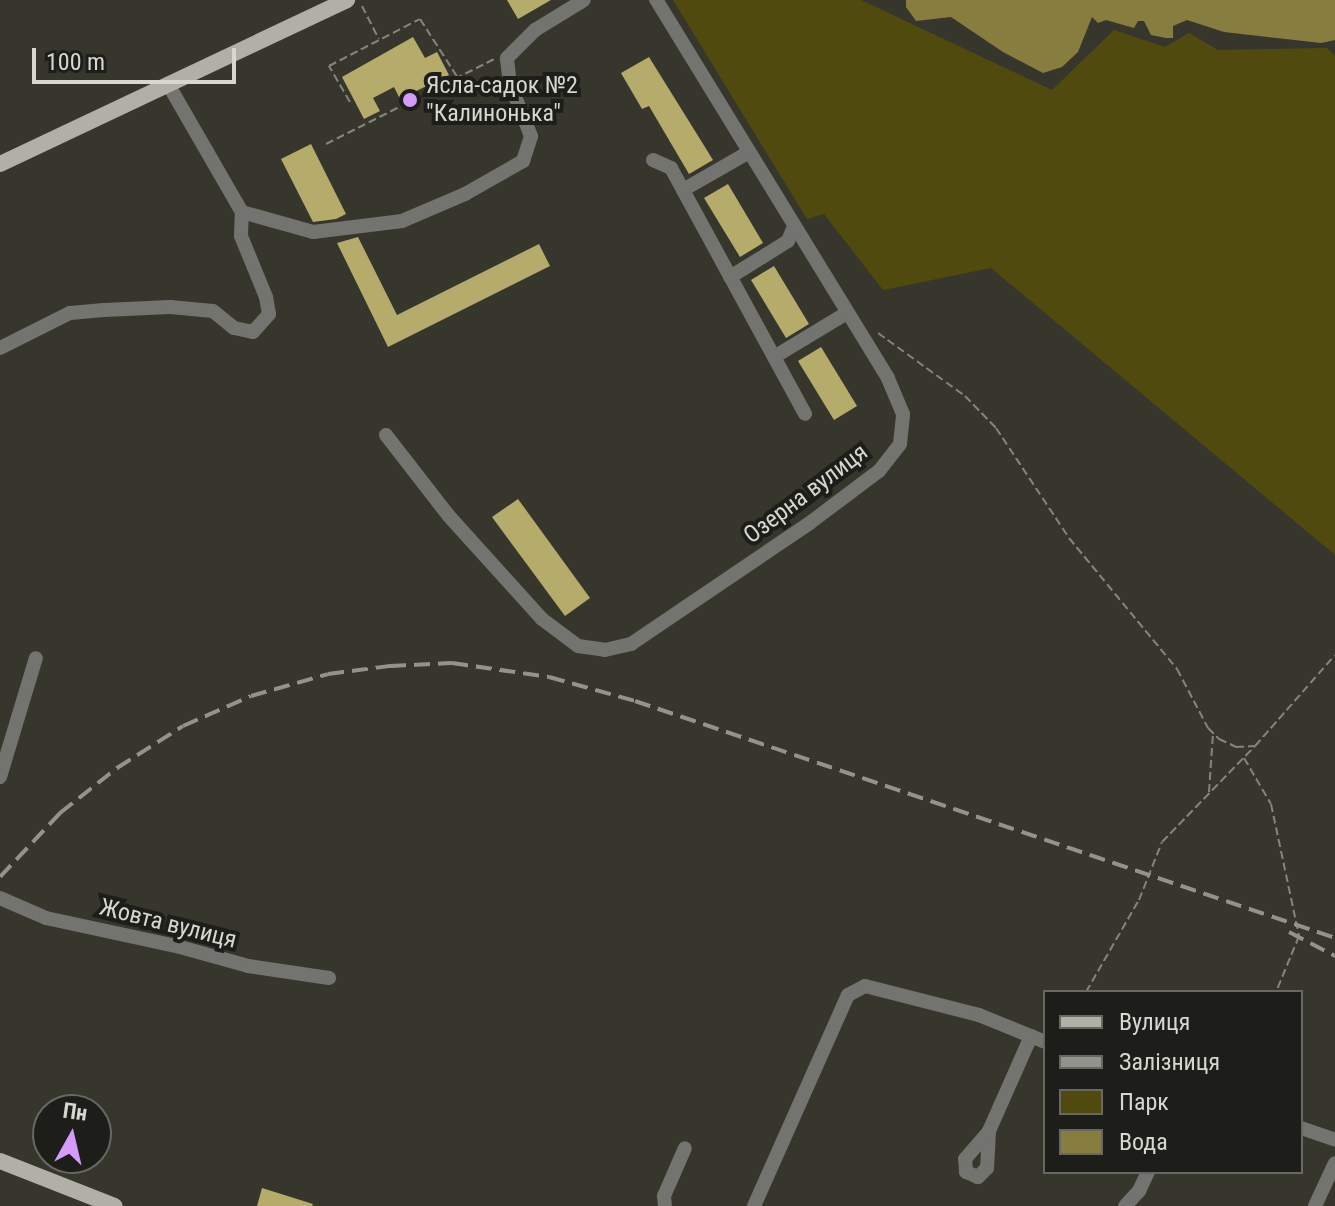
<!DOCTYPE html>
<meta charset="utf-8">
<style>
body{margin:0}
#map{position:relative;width:1335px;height:1206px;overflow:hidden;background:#37362d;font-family:"Roboto Condensed",sans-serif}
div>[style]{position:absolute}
.green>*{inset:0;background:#514a0f}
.water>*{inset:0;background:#867d3f}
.building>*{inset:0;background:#b5ac6c}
.path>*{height:2px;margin-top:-1px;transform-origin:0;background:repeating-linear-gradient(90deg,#84837c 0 8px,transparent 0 12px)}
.minor>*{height:14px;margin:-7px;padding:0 7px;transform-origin:7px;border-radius:7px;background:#73736f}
.major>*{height:16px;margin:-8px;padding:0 8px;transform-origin:8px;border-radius:8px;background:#b1b0a7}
.rail>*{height:4px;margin-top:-2px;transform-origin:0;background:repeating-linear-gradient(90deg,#93928c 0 16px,transparent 0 24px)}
.dots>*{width:22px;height:22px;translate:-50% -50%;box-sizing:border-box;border:4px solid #1d1d19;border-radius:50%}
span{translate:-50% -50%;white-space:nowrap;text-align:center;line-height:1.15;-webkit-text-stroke:8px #1d1d19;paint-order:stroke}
.poi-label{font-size:24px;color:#d7d6d1}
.left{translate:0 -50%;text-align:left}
.street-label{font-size:24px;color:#d7d6d1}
.legend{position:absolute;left:1043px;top:990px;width:260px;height:184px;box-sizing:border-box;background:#1d1d19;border:2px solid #676763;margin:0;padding:10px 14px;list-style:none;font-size:24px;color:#d7d6d1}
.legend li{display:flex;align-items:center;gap:16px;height:40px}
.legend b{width:40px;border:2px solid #676763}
.north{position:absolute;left:32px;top:1094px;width:80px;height:80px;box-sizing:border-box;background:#1d1d19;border:2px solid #676763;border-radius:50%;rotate:8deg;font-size:22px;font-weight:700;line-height:32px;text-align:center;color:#d7d6d1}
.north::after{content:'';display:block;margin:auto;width:28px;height:36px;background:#d59bfa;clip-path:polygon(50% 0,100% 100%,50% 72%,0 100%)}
.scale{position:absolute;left:32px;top:48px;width:204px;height:36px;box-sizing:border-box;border:4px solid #d7d6d1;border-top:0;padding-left:10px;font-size:24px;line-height:28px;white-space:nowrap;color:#d7d6d1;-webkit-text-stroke:6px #1d1d19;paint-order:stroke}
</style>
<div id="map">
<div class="green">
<i style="clip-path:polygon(673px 0,861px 0,1052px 90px,1114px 30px,1165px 47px,1189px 33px,1218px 50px,1327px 48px,1335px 56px,1335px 555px,991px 268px,883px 290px,824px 214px,807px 219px)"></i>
</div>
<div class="water">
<i style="clip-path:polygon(906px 0,1335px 0,1335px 40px,1321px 43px,1224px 32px,1187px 20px,1173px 26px,1173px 38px,1166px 38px,1151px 35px,1144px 21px,1138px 21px,1134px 28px,1106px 20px,1098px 23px,1092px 17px,1078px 52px,1062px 67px,1043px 73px,1003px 52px,951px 17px,916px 21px,906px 7px)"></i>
</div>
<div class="building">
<i style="clip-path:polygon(507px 0,551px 0,518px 19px)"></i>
<i style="clip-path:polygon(413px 37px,425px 58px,437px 52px,449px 75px,400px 99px,394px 87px,373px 98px,380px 111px,364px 119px,342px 77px)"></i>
<i style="clip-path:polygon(649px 57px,713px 160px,689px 174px,649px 106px,642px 109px,621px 73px)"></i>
<i style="clip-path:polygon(311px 144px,346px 214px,336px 219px,313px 222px,281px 159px)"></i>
<i style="clip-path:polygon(728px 184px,763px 243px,740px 257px,704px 198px)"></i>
<i style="clip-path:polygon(358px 237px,397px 315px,539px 244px,550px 266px,388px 347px,337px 243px)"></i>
<i style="clip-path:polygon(774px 266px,809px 324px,786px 338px,751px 280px)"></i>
<i style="clip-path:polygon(821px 347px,857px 406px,834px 420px,798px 361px)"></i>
<i style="clip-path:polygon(518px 499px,590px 598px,565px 616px,492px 517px)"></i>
<i style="clip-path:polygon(262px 1188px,313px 1204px,312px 1206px,257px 1206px)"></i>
</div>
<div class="path">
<i style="left:362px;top:6px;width:37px;rotate:63deg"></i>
<i style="left:350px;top:102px;width:42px;rotate:-120.3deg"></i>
<i style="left:329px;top:66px;width:102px;rotate:-27.3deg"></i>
<i style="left:420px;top:19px;width:70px;rotate:57.2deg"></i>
<i style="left:326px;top:144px;width:188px;rotate:-26.8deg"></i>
<i style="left:878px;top:333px;width:107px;rotate:35.9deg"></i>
<i style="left:965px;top:396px;width:45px;rotate:45.9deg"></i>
<i style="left:996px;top:428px;width:132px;rotate:56.4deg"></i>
<i style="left:1069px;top:538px;width:170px;rotate:50.5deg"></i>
<i style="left:1177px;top:669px;width:67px;rotate:62.3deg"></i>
<i style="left:1208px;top:728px;width:16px;rotate:45deg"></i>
<i style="left:1219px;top:739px;width:19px;rotate:25deg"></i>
<i style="left:1236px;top:747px;width:19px;rotate:-3deg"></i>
<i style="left:1255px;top:746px;width:121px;rotate:-48.7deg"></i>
<i style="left:1244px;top:758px;width:53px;rotate:59.6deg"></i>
<i style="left:1271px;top:804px;width:135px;rotate:78deg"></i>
<i style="left:1299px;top:936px;width:61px;rotate:112.3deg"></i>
<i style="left:1209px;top:792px;width:58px;rotate:-86.1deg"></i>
<i style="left:1086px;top:992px;width:106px;rotate:-60.1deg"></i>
<i style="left:1139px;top:900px;width:62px;rotate:-68.4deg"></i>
<i style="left:1162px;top:842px;width:134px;rotate:-45.9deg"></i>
</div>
<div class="minor">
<i style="left:168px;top:84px;width:148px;rotate:60deg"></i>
<i style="left:242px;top:212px;width:74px;rotate:15.7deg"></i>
<i style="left:313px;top:232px;width:90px;rotate:-7deg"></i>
<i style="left:402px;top:221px;width:69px;rotate:-23.2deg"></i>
<i style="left:465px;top:194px;width:67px;rotate:-29.6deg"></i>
<i style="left:523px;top:161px;width:26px;rotate:-72deg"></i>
<i style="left:531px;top:136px;width:56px;rotate:-112deg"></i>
<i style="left:510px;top:84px;width:26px;rotate:-97deg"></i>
<i style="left:507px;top:58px;width:40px;rotate:-45deg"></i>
<i style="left:535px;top:30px;width:57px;rotate:-31.5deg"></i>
<i style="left:653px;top:160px;width:20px;rotate:24deg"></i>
<i style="left:671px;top:168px;width:280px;rotate:61.4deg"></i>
<i style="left:683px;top:190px;width:76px;rotate:-29.9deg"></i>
<i style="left:730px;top:277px;width:68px;rotate:-31.8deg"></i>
<i style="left:788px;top:241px;width:16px;rotate:-68deg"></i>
<i style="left:0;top:348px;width:78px;rotate:-26.6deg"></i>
<i style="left:70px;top:313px;width:34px;rotate:-5deg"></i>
<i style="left:104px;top:310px;width:66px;rotate:-2.6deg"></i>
<i style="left:170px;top:307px;width:43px;rotate:5.3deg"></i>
<i style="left:213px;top:311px;width:27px;rotate:39deg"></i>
<i style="left:234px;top:328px;width:19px;rotate:12deg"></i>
<i style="left:253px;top:332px;width:24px;rotate:-48deg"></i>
<i style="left:269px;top:314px;width:17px;rotate:-100deg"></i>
<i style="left:266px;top:297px;width:66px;rotate:-112.3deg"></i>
<i style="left:241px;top:236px;width:24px;rotate:-88deg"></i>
<i style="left:774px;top:357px;width:85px;rotate:-31.1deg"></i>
<i style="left:386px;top:435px;width:101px;rotate:52.2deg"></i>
<i style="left:448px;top:515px;width:140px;rotate:47.9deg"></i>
<i style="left:542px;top:619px;width:45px;rotate:36.9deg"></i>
<i style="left:578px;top:646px;width:27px;rotate:8deg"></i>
<i style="left:605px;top:650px;width:27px;rotate:-13deg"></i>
<i style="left:631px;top:644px;width:217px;rotate:-34.1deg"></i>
<i style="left:811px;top:522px;width:85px;rotate:-36.9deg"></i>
<i style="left:879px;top:471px;width:34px;rotate:-52deg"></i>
<i style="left:900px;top:444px;width:30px;rotate:-84deg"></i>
<i style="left:903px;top:414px;width:39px;rotate:-113deg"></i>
<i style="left:888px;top:378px;width:444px;rotate:-121.5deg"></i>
<i style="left:0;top:777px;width:124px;rotate:-73.2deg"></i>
<i style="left:0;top:898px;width:50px;rotate:23.5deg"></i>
<i style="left:46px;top:918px;width:137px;rotate:12.2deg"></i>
<i style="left:180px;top:947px;width:71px;rotate:15.6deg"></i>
<i style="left:248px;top:966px;width:82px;rotate:8.4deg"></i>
<i style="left:1301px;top:1128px;width:36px;rotate:19deg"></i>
<i style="left:989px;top:1131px;width:37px;rotate:93deg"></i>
<i style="left:987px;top:1168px;width:13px;rotate:135deg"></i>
<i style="left:978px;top:1177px;width:13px;rotate:-157deg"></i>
<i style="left:966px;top:1172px;width:13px;rotate:-94deg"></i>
<i style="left:965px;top:1159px;width:37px;rotate:-49deg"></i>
<i style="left:989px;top:1131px;width:104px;rotate:-66.1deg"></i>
<i style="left:665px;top:1206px;width:10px;rotate:-96deg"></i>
<i style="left:664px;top:1196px;width:52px;rotate:-66.4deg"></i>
<i style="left:754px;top:1206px;width:231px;rotate:-66deg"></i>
<i style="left:848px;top:995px;width:19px;rotate:-28deg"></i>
<i style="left:865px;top:986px;width:118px;rotate:14.3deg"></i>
<i style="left:979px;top:1015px;width:71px;rotate:22.2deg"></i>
<i style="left:1125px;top:1206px;width:21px;rotate:-47deg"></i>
<i style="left:1139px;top:1191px;width:21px;rotate:-65deg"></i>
<i style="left:1315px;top:1206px;width:47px;rotate:-65.1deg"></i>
</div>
<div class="major">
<i style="left:0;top:164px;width:384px;rotate:-25.3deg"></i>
<i style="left:0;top:1161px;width:123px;rotate:21.4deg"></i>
</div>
<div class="rail">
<i style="left:0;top:877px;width:88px;rotate:-46.8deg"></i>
<i style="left:60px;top:813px;width:73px;rotate:-38.3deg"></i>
<i style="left:117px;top:768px;width:78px;rotate:-32.5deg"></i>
<i style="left:183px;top:726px;width:74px;rotate:-23.8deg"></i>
<i style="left:251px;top:696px;width:80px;rotate:-15.9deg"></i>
<i style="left:328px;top:674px;width:63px;rotate:-7.4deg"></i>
<i style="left:390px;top:666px;width:62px;rotate:-2.8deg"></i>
<i style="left:452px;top:663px;width:98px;rotate:8.2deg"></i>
<i style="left:549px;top:677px;width:89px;rotate:15.6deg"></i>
<i style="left:635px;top:701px;width:739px;rotate:18.7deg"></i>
<i style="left:1289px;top:932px;width:52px;rotate:27.6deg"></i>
</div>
<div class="dots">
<i style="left:410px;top:100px;background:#d59bfa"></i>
</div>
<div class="poi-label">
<span class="left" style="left:426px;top:100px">Ясла-садок №2<br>"Калинонька"</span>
</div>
<div class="street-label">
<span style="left:806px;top:494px;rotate:-37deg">Озерна вулиця</span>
<span style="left:168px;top:924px;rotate:14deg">Жовта вулиця</span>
</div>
<ul class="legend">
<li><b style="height:10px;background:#b1b0a7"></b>Вулиця</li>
<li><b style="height:10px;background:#93928c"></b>Залізниця</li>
<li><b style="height:22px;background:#514a0f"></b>Парк</li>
<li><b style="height:22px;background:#867d3f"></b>Вода</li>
</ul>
<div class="north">Пн</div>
<div class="scale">100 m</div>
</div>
